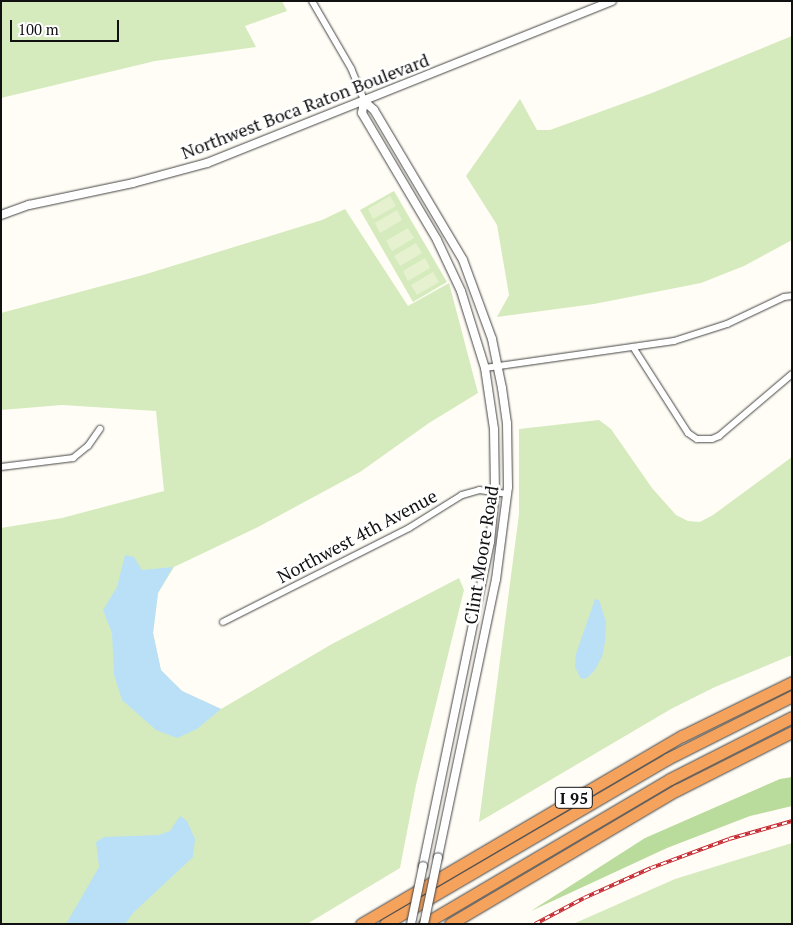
<!DOCTYPE html>
<style>
body{margin:0}
#map{position:relative;width:793px;height:925px;overflow:hidden;background:#fffdf5;font-family:"PT Serif",serif}
div>[style]{position:absolute}
.green>*{inset:0;background:#d5ebbd}
.forest>*{inset:0;background:#b9dc9c}
.pitch>*{inset:0;background:#e6f2cf}
.water>*{inset:0;background:#b9e0f7}
.roads{filter:drop-shadow(0 0 1px #444) drop-shadow(0 0 1px #444)}
.minor>*{height:6px;margin:-3px;padding:0 3px;transform-origin:3px;border-radius:3px;background:#fff}
.tertiary>*{height:8px;margin:-4px;padding:0 4px;transform-origin:4px;border-radius:4px;background:#fff}
.motorway>*{height:11px;margin:-5.5px;padding:0 5.5px;transform-origin:5.5px;border-radius:5.5px;background:#f5a25d}
.rail>*{height:4px;margin-top:-2px;transform-origin:0;background:repeating-linear-gradient(90deg,#fff 0 5.5px,#c4262e 0 11px);box-sizing:border-box;border-block:1px solid #c4262e}
.bridges{filter:drop-shadow(0 0 1px #444) drop-shadow(0 0 1px #444)}
.tertiary-bridge>*{height:8px;margin:-4px;padding:0 4px;transform-origin:4px;border-radius:4px;background:#fff}
span{translate:-50% -50%;white-space:nowrap;text-align:center;line-height:1.15;-webkit-text-stroke:5px #fff;paint-order:stroke}
.shield-label span{padding:1px 4px;background:#fff;border:1px solid;border-radius:4px;-webkit-text-stroke-width:0}
.shield-label{font-size:16px;color:#111;font-weight:700}
.street-label{font-size:18px;color:#111}
.frame{position:absolute;inset:0;border:2px solid #111;pointer-events:none}
.scale{position:absolute;left:10px;top:20px;width:109px;height:22px;box-sizing:border-box;border:2px solid #111;border-top:0;padding-left:6px;font-size:15px;line-height:18px;white-space:nowrap;color:#111;-webkit-text-stroke:4px #fff;paint-order:stroke}
</style>
<div id="map">
<div class="green">
<i style="clip-path:polygon(1px 1px,282px 1px,287px 11px,245px 26px,256px 47px,155px 61px,1px 98px)"></i>
<i style="clip-path:polygon(792px 36px,792px 240px,744px 266px,701px 283px,594px 304px,497px 317px,509px 295px,497px 225px,466px 176px,520px 99px,537px 130px,550px 130px,652px 93px)"></i>
<i style="clip-path:polygon(394px 191px,447px 282px,413px 302px,360px 210px)"></i>
<i style="clip-path:polygon(345px 209px,408px 306px,449px 283px,478px 393px,429px 423px,360px 472px,258px 527px,174px 567px,158px 593px,153px 633px,161px 671px,182px 691px,221px 709px,332px 644px,459px 578px,464px 590px,416px 785px,400px 868px,307px 924px,1px 924px,1px 528px,62px 518px,164px 491px,156px 411px,62px 405px,1px 410px,1px 313px,143px 275px,322px 220px)"></i>
<i style="clip-path:polygon(599px 420px,611px 429px,652px 488px,676px 515px,688px 521px,700px 522px,713px 515px,792px 457px,792px 655px,715px 687px,671px 709px,479px 822px,519px 514px,519px 429px)"></i>
<i style="clip-path:polygon(792px 843px,792px 924px,573px 924px,675px 879px)"></i>
</div>
<div class="forest">
<i style="clip-path:polygon(792px 777px,792px 806px,750px 816px,667px 848px,531px 911px,645px 838px,780px 779px)"></i>
</div>
<div class="pitch">
<i style="clip-path:polygon(390px 196px,396px 206px,373px 219px,368px 209px)"></i>
<i style="clip-path:polygon(397px 210px,402px 220px,380px 233px,375px 223px)"></i>
<i style="clip-path:polygon(408px 228px,414px 238px,392px 251px,386px 241px)"></i>
<i style="clip-path:polygon(416px 243px,422px 253px,400px 266px,394px 256px)"></i>
<i style="clip-path:polygon(425px 258px,430px 268px,408px 281px,403px 271px)"></i>
<i style="clip-path:polygon(433px 272px,439px 282px,417px 295px,411px 285px)"></i>
</div>
<div class="water">
<i style="clip-path:polygon(125px 555px,134px 557px,142px 570px,173px 567px,158px 593px,153px 633px,161px 670px,182px 691px,221px 709px,197px 729px,177px 738px,156px 730px,122px 700px,114px 675px,112px 633px,103px 610px,117px 587px)"></i>
<i style="clip-path:polygon(595px 599px,599px 600px,606px 622px,605px 641px,602px 657px,594px 671px,587px 678px,581px 679px,575px 667px,576px 654px)"></i>
<i style="clip-path:polygon(180px 816px,187px 821px,195px 839px,193px 857px,133px 913px,125px 924px,66px 924px,99px 867px,96px 842px,104px 837px,159px 835px,170px 831px)"></i>
</div>
<div class="roads">
<div class="minor">
<i style="left:312px;top:1px;width:78px;rotate:59.8deg"></i>
<i style="left:351px;top:68px;width:35px;rotate:68deg"></i>
<i style="left:633px;top:347px;width:102px;rotate:57.4deg"></i>
<i style="left:688px;top:433px;width:11px;rotate:34deg"></i>
<i style="left:697px;top:439px;width:15px"></i>
<i style="left:712px;top:439px;width:8px;rotate:-23deg"></i>
<i style="left:719px;top:436px;width:96px;rotate:-40.3deg"></i>
<i style="left:485px;top:368px;width:191px;rotate:-8.1deg"></i>
<i style="left:674px;top:341px;width:56px;rotate:-17.8deg"></i>
<i style="left:727px;top:324px;width:63px;rotate:-25.3deg"></i>
<i style="left:784px;top:297px;width:8px;rotate:-7deg"></i>
<i style="left:1px;top:467px;width:73px;rotate:-7.1deg"></i>
<i style="left:73px;top:458px;width:19px;rotate:-39deg"></i>
<i style="left:88px;top:446px;width:21px;rotate:-55deg"></i>
<i style="left:223px;top:622px;width:208px;rotate:-26.8deg"></i>
<i style="left:409px;top:528px;width:62px;rotate:-31.9deg"></i>
<i style="left:462px;top:495px;width:18px;rotate:-16deg"></i>
<i style="left:479px;top:490px;width:28px;rotate:8deg"></i>
</div>
<div class="tertiary">
<i style="left:364px;top:101px;width:12px;rotate:99deg"></i>
<i style="left:362px;top:113px;width:147px;rotate:59.4deg"></i>
<i style="left:437px;top:240px;width:56px;rotate:64.8deg"></i>
<i style="left:461px;top:291px;width:81px;rotate:72.7deg"></i>
<i style="left:485px;top:368px;width:62px;rotate:81.6deg"></i>
<i style="left:494px;top:429px;width:63px;rotate:89.1deg"></i>
<i style="left:495px;top:492px;width:50px;rotate:95.7deg"></i>
<i style="left:490px;top:542px;width:331px;rotate:101.7deg"></i>
<i style="left:364px;top:101px;width:13px;rotate:42deg"></i>
<i style="left:374px;top:110px;width:174px;rotate:59.3deg"></i>
<i style="left:463px;top:260px;width:84px;rotate:69.8deg"></i>
<i style="left:492px;top:339px;width:50px;rotate:78.5deg"></i>
<i style="left:502px;top:388px;width:35px;rotate:82deg"></i>
<i style="left:507px;top:423px;width:64px;rotate:89.1deg"></i>
<i style="left:508px;top:487px;width:93px;rotate:97.4deg"></i>
<i style="left:496px;top:579px;width:284px;rotate:101.8deg"></i>
<i style="left:1px;top:215px;width:30px;rotate:-20deg"></i>
<i style="left:29px;top:205px;width:106px;rotate:-11.9deg"></i>
<i style="left:133px;top:183px;width:77px;rotate:-15.1deg"></i>
<i style="left:207px;top:163px;width:436px;rotate:-21.8deg"></i>
</div>
<div class="motorway">
<i style="left:361px;top:924px;width:372px;rotate:-30.4deg"></i>
<i style="left:682px;top:736px;width:123px;rotate:-26.1deg"></i>
<i style="left:385px;top:924px;width:327px;rotate:-30.3deg"></i>
<i style="left:667px;top:759px;width:140px;rotate:-26.7deg"></i>
<i style="left:424px;top:924px;width:286px;rotate:-30.5deg"></i>
<i style="left:670px;top:779px;width:137px;rotate:-26.9deg"></i>
<i style="left:450px;top:924px;width:264px;rotate:-30.6deg"></i>
<i style="left:677px;top:790px;width:129px;rotate:-26.8deg"></i>
</div>
</div>
<div class="rail">
<i style="left:535px;top:924px;width:55px;rotate:-28deg"></i>
<i style="left:584px;top:898px;width:73px;rotate:-24.1deg"></i>
<i style="left:651px;top:868px;width:83px;rotate:-20.4deg"></i>
<i style="left:729px;top:839px;width:66px;rotate:-15.9deg"></i>
</div>
<div class="bridges">
<div class="tertiary-bridge">
<i style="left:411px;top:924px;width:59px;rotate:-78.3deg"></i>
<i style="left:424px;top:924px;width:68px;rotate:-78.2deg"></i>
</div>
</div>
<div class="shield-label">
<span style="left:574px;top:798px">I 95</span>
</div>
<div class="street-label">
<span style="left:305px;top:106px;rotate:-21deg">Northwest Boca Raton Boulevard</span>
<span style="left:357px;top:536px;rotate:-28deg">Northwest 4th Avenue</span>
<span style="left:481px;top:555px;rotate:-81deg">Clint Moore Road</span>
</div>
<div class="frame"></div>
<div class="scale">100 m</div>
</div>
